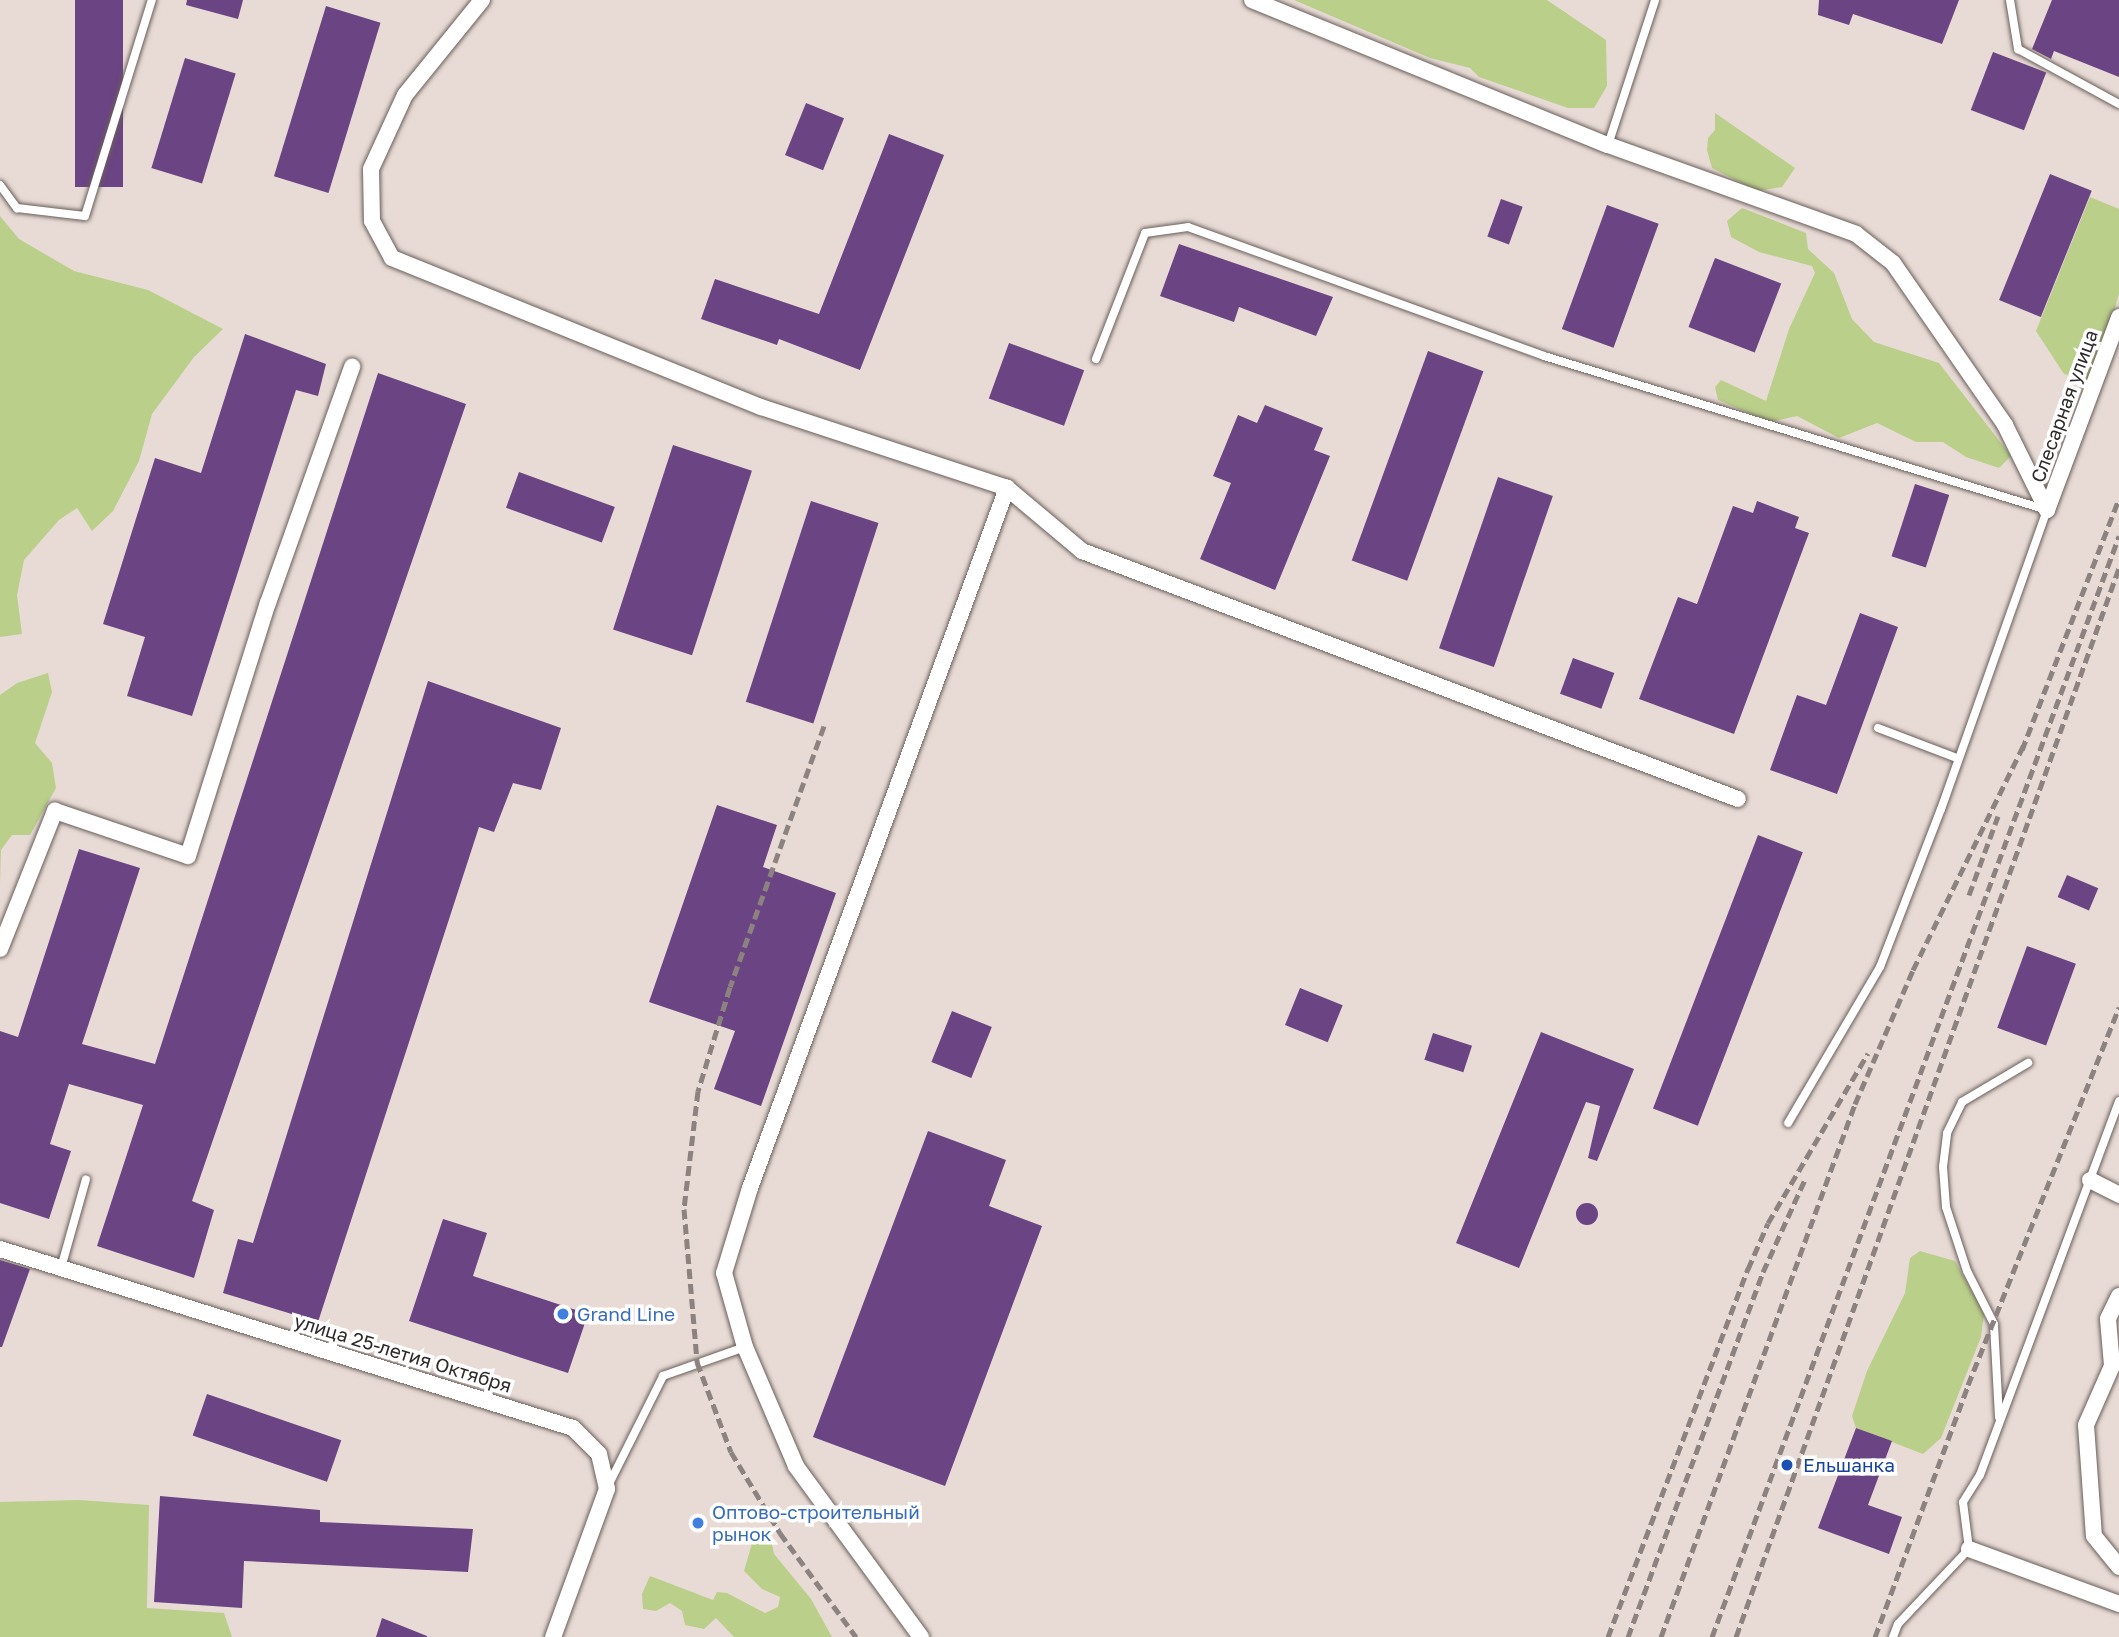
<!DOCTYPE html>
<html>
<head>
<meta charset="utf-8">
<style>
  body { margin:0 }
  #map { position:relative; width:2119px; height:1637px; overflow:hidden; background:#e8dbd6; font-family:"Golos Text",sans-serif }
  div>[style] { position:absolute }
  .green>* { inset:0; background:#bacf89 }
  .building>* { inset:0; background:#6b4483; transform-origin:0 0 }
  .round { border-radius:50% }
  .roads { filter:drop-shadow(0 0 2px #695e5a) drop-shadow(0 0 2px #695e5a) }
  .service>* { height:8px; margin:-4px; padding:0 4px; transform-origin:4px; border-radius:4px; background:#fff }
  .minor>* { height:16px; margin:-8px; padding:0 8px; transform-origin:8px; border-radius:8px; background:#fff }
  .rail>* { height:5px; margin-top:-2.5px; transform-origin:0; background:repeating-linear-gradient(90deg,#8c8380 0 10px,transparent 0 15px) }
  .dots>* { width:19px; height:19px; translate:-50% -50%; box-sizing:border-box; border:4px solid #fff; border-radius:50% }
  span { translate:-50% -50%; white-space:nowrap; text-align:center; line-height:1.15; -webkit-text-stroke:7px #fff; paint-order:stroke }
  .street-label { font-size:19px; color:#2f2a29 }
  .shop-label { font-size:19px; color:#366cbe }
  .left { translate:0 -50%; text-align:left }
  .transit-label { font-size:19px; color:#164399 }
</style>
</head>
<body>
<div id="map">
  <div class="green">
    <i style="clip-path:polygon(1294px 0,1547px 0,1606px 40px,1607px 86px,1594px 108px,1568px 108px,1479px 77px,1470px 68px,1430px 58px)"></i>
    <i style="clip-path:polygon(1715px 113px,1795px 168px,1782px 187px,1757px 191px,1712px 168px,1707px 150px,1708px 138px,1715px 130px)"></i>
    <i style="clip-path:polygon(2090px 197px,2119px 209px,2119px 293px,2108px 335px,2087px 379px,2064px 374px,2036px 331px)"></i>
    <i style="clip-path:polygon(1742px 208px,1806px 233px,1808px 249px,1834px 273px,1852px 319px,1874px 342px,1939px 363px,2011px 456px,1999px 468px,1966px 457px,1943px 442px,1916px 442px,1877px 423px,1839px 438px,1797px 416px,1770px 422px,1718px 400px,1715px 387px,1721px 380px,1766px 401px,1789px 329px,1815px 273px,1812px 266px,1759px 252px,1731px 237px,1727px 221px)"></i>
    <i style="clip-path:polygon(0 216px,19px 239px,74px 271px,148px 290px,223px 329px,194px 357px,152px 414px,139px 461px,113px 511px,92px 531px,77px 508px,59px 520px,24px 560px,17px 595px,22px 634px,0 637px)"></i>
    <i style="clip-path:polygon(48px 673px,52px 692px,35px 743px,52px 763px,56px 788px,30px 835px,12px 835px,1px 850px,0 884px,0 695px,17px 683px)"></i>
    <i style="clip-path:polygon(1920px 1251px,1955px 1261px,1984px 1314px,1981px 1337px,1941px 1438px,1923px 1454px,1856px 1428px,1852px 1416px,1867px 1371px,1905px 1293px,1910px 1258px)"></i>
    <i style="clip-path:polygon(79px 1500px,149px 1505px,147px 1608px,224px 1613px,232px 1637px,0 1637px,0 1502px)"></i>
    <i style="clip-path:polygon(755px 1533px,770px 1534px,774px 1554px,811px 1599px,832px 1637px,734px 1637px,716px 1618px,704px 1629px,685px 1625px,682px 1611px,670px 1603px,656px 1611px,643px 1609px,642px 1594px,650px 1576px,713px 1600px,717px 1592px,727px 1593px,765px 1613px,778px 1607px,780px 1597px,762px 1589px,744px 1571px)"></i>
  </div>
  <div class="building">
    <i style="left:75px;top:0;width:48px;height:187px"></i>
    <i style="clip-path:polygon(187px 0,243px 0,238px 19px,186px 5px)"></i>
    <i style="clip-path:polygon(1819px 0,1959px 0,1942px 44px,1853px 14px,1849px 25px,1818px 15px)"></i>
    <i style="clip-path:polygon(2052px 0,2119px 0,2119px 77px,2054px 51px,2051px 59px,2032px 49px)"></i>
    <i style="left:326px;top:6px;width:57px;height:178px;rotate:17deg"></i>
    <i style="left:1993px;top:52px;width:57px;height:62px;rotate:21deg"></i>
    <i style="left:185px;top:58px;width:53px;height:115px;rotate:17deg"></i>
    <i style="left:806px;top:103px;width:41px;height:56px;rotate:22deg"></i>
    <i style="clip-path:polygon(889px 134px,944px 155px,860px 370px,779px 339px,777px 345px,701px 319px,715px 279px,819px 314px)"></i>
    <i style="left:2050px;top:174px;width:45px;height:136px;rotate:22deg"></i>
    <i style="left:1501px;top:199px;width:23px;height:40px;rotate:20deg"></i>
    <i style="left:1607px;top:205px;width:55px;height:132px;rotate:20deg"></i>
    <i style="clip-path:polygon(1179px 244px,1333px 297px,1316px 336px,1239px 307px,1234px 322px,1160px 296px)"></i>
    <i style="left:1715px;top:258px;width:71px;height:74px;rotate:21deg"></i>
    <i style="clip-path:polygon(245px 334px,326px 364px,318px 396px,296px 390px,192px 716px,127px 696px,145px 637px,103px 624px,155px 458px,201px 473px)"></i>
    <i style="left:1009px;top:343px;width:80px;height:59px;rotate:20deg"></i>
    <i style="left:1428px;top:351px;width:59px;height:223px;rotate:20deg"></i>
    <i style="clip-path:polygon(378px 373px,466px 404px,192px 1201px,214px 1210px,194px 1278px,97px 1246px,143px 1105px,69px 1084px,50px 1144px,71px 1151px,49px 1219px,0 1203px,0 1031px,18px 1037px,79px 849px,140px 868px,82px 1044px,155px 1064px)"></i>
    <i style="clip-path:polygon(1265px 405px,1323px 428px,1314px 450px,1330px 456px,1275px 590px,1200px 559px,1231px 483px,1213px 476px,1238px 415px,1257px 423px)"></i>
    <i style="left:673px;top:445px;width:83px;height:194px;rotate:18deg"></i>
    <i style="left:519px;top:472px;width:102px;height:38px;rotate:20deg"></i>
    <i style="left:1498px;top:477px;width:58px;height:181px;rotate:19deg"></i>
    <i style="left:1915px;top:484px;width:36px;height:76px;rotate:18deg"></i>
    <i style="left:811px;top:501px;width:71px;height:211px;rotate:18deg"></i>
    <i style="clip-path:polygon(1757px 501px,1799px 517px,1795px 528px,1809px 533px,1734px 734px,1639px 699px,1678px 597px,1697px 604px,1733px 506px,1753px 513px)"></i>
    <i style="clip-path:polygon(1860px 613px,1898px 627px,1837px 794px,1770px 770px,1797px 695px,1826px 705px)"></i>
    <i style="left:1573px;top:658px;width:44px;height:38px;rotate:20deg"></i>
    <i style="clip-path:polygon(428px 681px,561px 728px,541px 790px,513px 783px,494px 832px,479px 827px,318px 1322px,223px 1293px,238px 1239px,253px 1243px)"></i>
    <i style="clip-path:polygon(717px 805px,777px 825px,763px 867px,836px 893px,761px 1106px,714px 1089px,735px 1031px,649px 1002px)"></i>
    <i style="left:1758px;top:835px;width:48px;height:293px;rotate:21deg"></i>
    <i style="left:2067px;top:875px;width:34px;height:24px;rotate:23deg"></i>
    <i style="left:2027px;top:946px;width:52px;height:87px;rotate:20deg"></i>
    <i style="left:1300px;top:988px;width:46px;height:40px;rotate:22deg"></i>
    <i style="left:952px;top:1011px;width:43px;height:55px;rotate:22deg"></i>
    <i style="clip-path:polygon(1541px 1032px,1634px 1069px,1597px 1161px,1588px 1158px,1600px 1106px,1586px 1102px,1519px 1268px,1456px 1243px)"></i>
    <i style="left:1433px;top:1033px;width:41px;height:28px;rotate:18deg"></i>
    <i style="clip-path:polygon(928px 1131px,1006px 1160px,989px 1206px,1042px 1226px,945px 1486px,813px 1437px)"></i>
    <i class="round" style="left:1576px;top:1203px;width:22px;height:22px"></i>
    <i style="clip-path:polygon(443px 1219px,487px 1233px,473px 1276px,588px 1314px,568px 1373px,409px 1321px)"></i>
    <i style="clip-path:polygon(0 1260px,30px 1269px,2px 1347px,0 1347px)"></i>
    <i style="left:207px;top:1394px;width:142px;height:44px;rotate:19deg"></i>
    <i style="clip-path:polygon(1856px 1428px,1892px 1441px,1868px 1505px,1902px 1517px,1889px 1554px,1818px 1528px)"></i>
    <i style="clip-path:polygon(160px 1496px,320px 1510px,320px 1522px,473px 1529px,468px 1572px,244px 1561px,242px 1608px,154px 1602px)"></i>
    <i style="clip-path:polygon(382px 1618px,427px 1636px,427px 1637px,376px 1637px)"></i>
  </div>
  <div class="roads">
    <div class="service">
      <i style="left:2010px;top:0;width:50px;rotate:80.7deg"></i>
      <i style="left:2018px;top:49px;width:115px;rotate:28.6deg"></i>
      <i style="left:1608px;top:145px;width:152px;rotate:-72deg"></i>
      <i style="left:0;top:185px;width:29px;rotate:54deg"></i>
      <i style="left:17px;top:208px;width:68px;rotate:6.7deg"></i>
      <i style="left:85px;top:216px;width:226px;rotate:-72.8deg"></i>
      <i style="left:1096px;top:359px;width:135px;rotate:-68.7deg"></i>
      <i style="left:1145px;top:233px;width:43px;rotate:-7.9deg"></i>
      <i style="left:1188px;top:227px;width:379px;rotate:19.9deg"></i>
      <i style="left:1544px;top:356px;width:526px;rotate:17.02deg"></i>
      <i style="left:2047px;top:510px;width:317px;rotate:109.5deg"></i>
      <i style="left:1941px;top:809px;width:169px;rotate:111.1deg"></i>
      <i style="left:1880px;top:967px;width:181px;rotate:120.5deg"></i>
      <i style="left:1878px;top:728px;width:85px;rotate:20.8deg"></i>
      <i style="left:61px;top:1268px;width:92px;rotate:-74.3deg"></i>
      <i style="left:1999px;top:1417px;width:93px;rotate:-93.1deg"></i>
      <i style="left:1994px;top:1324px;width:59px;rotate:-117deg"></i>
      <i style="left:1967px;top:1271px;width:67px;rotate:-108.2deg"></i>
      <i style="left:1946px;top:1207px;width:40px;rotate:-94.3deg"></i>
      <i style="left:1943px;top:1167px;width:34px;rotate:-83deg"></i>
      <i style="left:1947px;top:1133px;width:34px;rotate:-64deg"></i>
      <i style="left:1962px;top:1102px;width:77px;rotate:-30.6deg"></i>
      <i style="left:608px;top:1486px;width:123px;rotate:-63.4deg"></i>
      <i style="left:663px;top:1376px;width:87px;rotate:-19.5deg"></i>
      <i style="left:1893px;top:1637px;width:14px;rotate:-69deg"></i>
      <i style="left:1898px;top:1624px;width:103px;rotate:-46.6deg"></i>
      <i style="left:1969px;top:1549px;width:47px;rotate:-97.3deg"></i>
      <i style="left:1963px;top:1502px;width:32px;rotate:-58deg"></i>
      <i style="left:1980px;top:1475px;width:399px;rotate:-69.6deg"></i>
    </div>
    <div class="minor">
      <i style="left:482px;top:0;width:122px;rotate:129deg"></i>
      <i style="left:405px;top:95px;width:81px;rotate:114.7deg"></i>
      <i style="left:371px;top:169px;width:52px;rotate:88.9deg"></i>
      <i style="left:372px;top:221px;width:42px;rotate:61.6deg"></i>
      <i style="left:392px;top:258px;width:398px;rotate:22deg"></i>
      <i style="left:761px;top:407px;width:259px;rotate:18.2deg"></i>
      <i style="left:1007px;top:488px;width:98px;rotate:40deg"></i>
      <i style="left:1082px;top:551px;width:701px;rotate:20.71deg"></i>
      <i style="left:1252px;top:0;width:384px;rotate:22.2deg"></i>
      <i style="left:1608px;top:145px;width:263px;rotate:19.7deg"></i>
      <i style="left:1856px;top:234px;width:47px;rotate:38.1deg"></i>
      <i style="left:1893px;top:263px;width:197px;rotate:55.3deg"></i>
      <i style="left:2005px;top:425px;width:95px;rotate:63.7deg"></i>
      <i style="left:2047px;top:510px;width:206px;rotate:-69.5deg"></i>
      <i style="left:0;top:949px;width:149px;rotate:-68.3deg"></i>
      <i style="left:55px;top:811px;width:140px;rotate:18.7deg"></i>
      <i style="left:188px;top:856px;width:265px;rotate:-72.5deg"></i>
      <i style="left:268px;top:603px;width:251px;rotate:-70.4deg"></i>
      <i style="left:2090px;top:1180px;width:33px;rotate:27deg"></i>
      <i style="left:0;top:1249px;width:600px;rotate:17.35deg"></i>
      <i style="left:573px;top:1428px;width:37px;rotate:45deg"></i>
      <i style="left:599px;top:1454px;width:36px;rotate:77deg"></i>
      <i style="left:607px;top:1489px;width:158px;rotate:110deg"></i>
      <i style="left:2119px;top:1296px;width:25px;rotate:116deg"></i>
      <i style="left:2108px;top:1319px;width:47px;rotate:85.1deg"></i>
      <i style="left:2112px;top:1366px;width:64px;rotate:113.8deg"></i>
      <i style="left:2086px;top:1425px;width:111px;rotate:85.9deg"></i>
      <i style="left:2094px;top:1536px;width:40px;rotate:51deg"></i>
      <i style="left:1969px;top:1549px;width:160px;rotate:20.1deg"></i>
      <i style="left:921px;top:1637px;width:212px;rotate:-126.2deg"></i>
      <i style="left:796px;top:1466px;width:129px;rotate:-113.2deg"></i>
      <i style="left:745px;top:1347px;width:77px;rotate:-105.8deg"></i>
      <i style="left:724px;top:1273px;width:89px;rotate:-73deg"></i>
      <i style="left:750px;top:1188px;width:746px;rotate:-69.84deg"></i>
    </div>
  </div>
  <div class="rail">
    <i style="left:824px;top:726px;width:277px;rotate:109.8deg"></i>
    <i style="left:730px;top:987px;width:109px;rotate:107.1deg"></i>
    <i style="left:698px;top:1091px;width:119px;rotate:96.8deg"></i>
    <i style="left:684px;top:1209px;width:154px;rotate:85.1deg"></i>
    <i style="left:697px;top:1362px;width:96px;rotate:69.3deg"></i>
    <i style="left:731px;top:1452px;width:95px;rotate:58.8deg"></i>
    <i style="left:780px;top:1533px;width:129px;rotate:53.8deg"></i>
    <i style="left:2022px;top:750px;width:269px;rotate:-68.9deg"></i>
    <i style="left:1969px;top:895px;width:84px;rotate:-69.8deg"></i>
    <i style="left:1608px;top:1637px;width:394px;rotate:-69.2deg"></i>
    <i style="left:1748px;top:1269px;width:50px;rotate:-66.5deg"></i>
    <i style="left:1768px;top:1223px;width:197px;rotate:-59.5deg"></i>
    <i style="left:1628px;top:1637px;width:389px;rotate:-69.7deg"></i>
    <i style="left:1763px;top:1272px;width:104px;rotate:-65.6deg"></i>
    <i style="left:1661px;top:1637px;width:567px;rotate:-70deg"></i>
    <i style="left:1855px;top:1104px;width:146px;rotate:-66.6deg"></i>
    <i style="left:1913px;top:970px;width:252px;rotate:-63.8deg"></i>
    <i style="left:1712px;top:1637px;width:1174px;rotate:-69.71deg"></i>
    <i style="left:1736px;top:1637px;width:1136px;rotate:-70.29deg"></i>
    <i style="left:1875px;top:1637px;width:269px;rotate:-69.7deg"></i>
    <i style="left:1968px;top:1385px;width:407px;rotate:-68.2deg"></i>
  </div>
  <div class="dots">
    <i style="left:563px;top:1314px;background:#3f7fe0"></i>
    <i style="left:1787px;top:1465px;background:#1a4fb4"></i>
    <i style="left:698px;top:1523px;background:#3f7fe0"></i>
  </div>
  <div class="street-label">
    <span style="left:2064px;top:406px;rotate:-70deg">Слесарная улица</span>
    <span style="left:403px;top:1353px;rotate:17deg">улица 25-летия Октября</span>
  </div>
  <div class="shop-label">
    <span class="left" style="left:577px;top:1314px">Grand Line</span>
    <span class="left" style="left:712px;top:1523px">Оптово-строительный<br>рынок</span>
  </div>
  <div class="transit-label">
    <span class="left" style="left:1803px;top:1465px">Ельшанка</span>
  </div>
</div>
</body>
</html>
